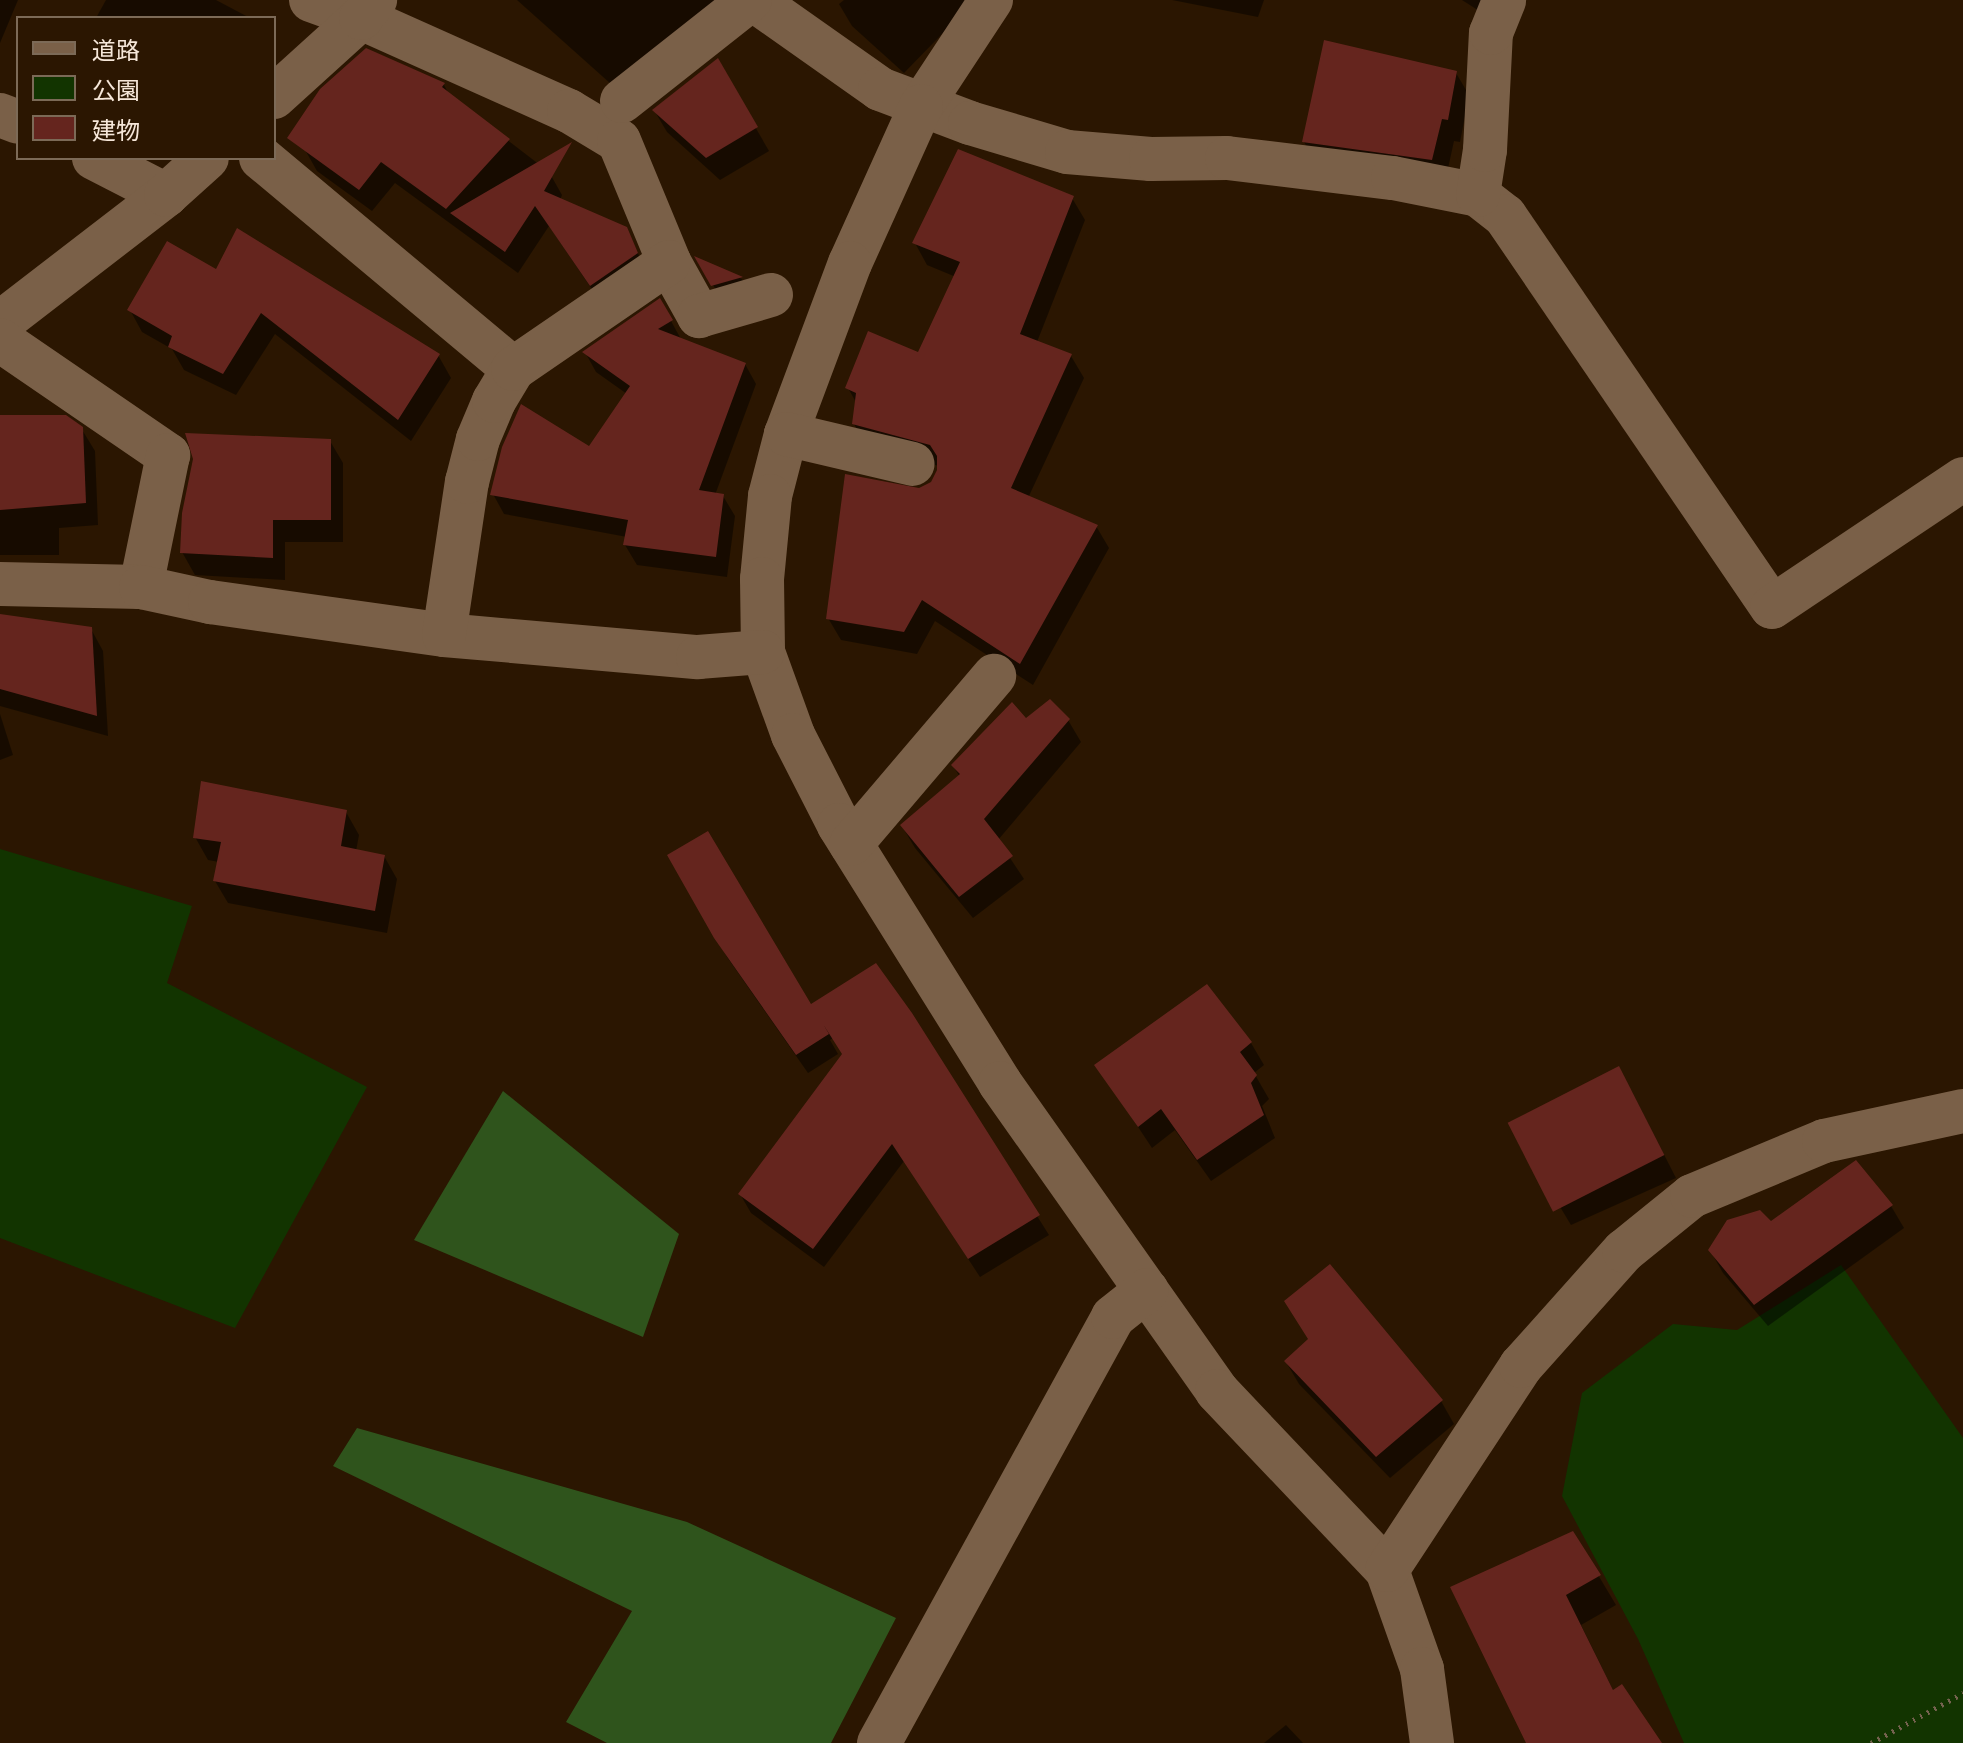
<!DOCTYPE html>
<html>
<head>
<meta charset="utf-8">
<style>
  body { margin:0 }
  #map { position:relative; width:1963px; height:1743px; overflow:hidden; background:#2b1601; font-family:"Noto Serif","Noto Sans JP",serif }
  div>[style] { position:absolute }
  .green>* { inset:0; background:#123400 }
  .forest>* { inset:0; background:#2f541c }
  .shadow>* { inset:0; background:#0007 }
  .building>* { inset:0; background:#65251e; transform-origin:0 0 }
  .path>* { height:5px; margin-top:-2.5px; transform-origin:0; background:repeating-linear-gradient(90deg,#75624f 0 2px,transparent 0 8px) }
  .minor>* { height:44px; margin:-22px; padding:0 22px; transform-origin:22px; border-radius:22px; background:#7a6048 }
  span { translate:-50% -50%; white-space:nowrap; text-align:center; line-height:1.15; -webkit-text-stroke:8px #2b1601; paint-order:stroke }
  .legend { position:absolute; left:16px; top:16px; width:260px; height:144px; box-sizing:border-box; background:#2b1601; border:2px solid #7c6a57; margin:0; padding:10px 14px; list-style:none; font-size:24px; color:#f6e7d9 }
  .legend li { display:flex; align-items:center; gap:16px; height:40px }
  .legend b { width:40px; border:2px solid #7c6a57 }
</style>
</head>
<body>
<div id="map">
  <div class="green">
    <i style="clip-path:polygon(0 849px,192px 906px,167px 983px,367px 1087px,235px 1328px,0 1238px)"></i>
    <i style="clip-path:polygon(1841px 1265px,1963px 1438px,1963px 1743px,1684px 1743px,1638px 1639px,1562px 1496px,1582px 1393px,1673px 1324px,1737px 1330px)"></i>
  </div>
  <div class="forest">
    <i style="clip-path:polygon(503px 1091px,679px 1234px,643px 1337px,414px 1240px)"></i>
    <i style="clip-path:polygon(357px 1428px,687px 1522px,896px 1618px,831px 1743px,607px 1743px,566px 1722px,632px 1611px,333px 1466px)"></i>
  </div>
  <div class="shadow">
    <i style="clip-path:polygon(0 0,18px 0,0 43px)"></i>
    <i style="clip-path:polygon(106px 0,216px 0,250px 18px,96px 18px)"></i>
    <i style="clip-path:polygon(517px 0,744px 0,630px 101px)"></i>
    <i style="clip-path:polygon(844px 0,975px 0,904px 73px,852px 26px,839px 4px)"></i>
    <i style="clip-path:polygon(1172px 0,1264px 0,1258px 17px)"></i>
    <i style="clip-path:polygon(1462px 0,1493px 0,1484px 14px)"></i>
    <i style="clip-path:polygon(387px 59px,444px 85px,450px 96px,549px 172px,562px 195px,560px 200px,626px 229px,649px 276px,604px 307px,549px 226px,518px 273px,395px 183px,372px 211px,317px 171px,304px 148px)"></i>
    <i style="clip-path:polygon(717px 61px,769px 151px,720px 180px,667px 132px,654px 110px)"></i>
    <i style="clip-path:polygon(1456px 73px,1469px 95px,1460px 142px,1454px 141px,1445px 182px,1317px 164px,1304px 142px)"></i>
    <i style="clip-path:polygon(1072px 198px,1085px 220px,1037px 342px,1071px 356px,1084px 378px,1028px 498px,1096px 526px,1109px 548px,1033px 685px,935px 621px,917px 654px,841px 640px,828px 618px,920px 490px,932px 483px,939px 466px,867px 446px,854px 424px,857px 404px,848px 388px,919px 355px,956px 277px,927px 265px,915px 243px)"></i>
    <i style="clip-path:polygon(699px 260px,742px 279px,754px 300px,726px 308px)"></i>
    <i style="clip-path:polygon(217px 272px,438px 355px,451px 378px,411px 441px,275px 334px,236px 395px,184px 370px,172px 349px,142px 332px,130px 310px)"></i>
    <i style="clip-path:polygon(660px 301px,682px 341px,745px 364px,756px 384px,715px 495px,723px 496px,735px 516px,727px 577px,637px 565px,625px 545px,627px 537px,504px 514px,493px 494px,590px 449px,627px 394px,596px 372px,585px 352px)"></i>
    <i style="clip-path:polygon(0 417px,81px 428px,95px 451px,98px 525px,59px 528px,59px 555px,0 555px)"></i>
    <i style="clip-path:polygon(330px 441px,343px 463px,343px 542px,285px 542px,285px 580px,195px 575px,182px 552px)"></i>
    <i style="clip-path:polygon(91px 629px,103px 651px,108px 736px,0 706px,0 640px)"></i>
    <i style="clip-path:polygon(0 714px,13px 755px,0 760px)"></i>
    <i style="clip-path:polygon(1068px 720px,1081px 742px,998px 840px,1024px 879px,973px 918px,915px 848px,902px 826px,960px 777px,953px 766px,1026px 721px)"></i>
    <i style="clip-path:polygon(346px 812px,359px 835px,356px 851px,384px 856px,397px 879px,387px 933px,228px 903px,215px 881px,219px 862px,208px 860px,195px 837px)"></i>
    <i style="clip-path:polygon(669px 855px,811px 1007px,910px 1014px,1049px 1235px,980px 1277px,904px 1161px,824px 1267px,751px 1213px,740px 1194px,844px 1055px,833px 1038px,830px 1040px,838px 1054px,808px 1073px,727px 957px)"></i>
    <i style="clip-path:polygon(1251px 1043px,1264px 1065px,1254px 1073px,1269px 1099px,1262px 1106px,1275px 1138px,1211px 1181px,1175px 1130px,1152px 1148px,1097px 1065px)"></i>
    <i style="clip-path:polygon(1631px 1090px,1676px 1178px,1571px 1225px,1509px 1122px)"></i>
    <i style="clip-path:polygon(1891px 1206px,1904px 1228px,1768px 1326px,1723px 1273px,1710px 1250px,1771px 1224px)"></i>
    <i style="clip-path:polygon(1286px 1362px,1441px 1401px,1454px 1424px,1390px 1478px,1299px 1384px)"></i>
    <i style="clip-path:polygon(1573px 1533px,1616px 1605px,1581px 1625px,1614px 1692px,1660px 1743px,1530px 1743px)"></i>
    <i style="clip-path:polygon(1286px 1725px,1303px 1743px,1264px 1743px)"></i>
  </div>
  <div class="building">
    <i style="clip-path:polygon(1324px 40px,1457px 71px,1448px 120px,1442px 119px,1432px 160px,1302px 142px)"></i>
    <i style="clip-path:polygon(366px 48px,445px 83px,442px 87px,510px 139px,446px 209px,381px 162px,359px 190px,287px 138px,320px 89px)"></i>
    <i style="clip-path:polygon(718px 58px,758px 127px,706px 158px,652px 110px)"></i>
    <i style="clip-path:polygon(572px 142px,544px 191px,627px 227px,638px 253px,590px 286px,535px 206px,505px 252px,450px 213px)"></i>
    <i style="clip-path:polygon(958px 149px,1074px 196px,1020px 334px,1072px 354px,1011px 488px,1098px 525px,1020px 664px,922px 600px,904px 632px,826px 619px,845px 474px,919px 488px,931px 482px,937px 470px,937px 456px,930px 445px,852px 424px,856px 393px,845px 388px,868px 331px,918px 352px,960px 262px,912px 243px)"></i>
    <i style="clip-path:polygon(237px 228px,440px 354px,398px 420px,261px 313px,223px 374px,168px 347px,172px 336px,127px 310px,167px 241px,216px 269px)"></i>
    <i style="clip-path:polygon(694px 256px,743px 277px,711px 286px)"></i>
    <i style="clip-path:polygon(660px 298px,673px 320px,658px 329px,746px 363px,699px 490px,724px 494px,716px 557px,623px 545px,628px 520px,490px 495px,502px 447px,521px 404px,589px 446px,630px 386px,582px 352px)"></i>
    <i style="clip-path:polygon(0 415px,66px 415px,83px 427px,86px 503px,0 510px)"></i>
    <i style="clip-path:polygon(185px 433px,331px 439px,331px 520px,273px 520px,273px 558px,180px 553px,182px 513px,193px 459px)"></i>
    <i style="clip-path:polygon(0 614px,92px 627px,97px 716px,0 689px)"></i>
    <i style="clip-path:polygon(1050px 699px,1070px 719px,984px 819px,1013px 856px,959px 897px,900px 825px,960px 774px,951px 765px,1012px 702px,1026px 718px)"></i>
    <i style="clip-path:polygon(201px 781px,347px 810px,341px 846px,385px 855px,375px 911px,213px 881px,221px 842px,193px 838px)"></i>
    <i style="clip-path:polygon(708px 831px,811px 1004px,876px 963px,912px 1013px,1040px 1215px,968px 1259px,892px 1144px,813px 1249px,738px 1194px,842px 1054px,823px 1024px,829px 1034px,796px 1055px,714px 938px,667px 855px)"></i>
    <i style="clip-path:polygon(1207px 984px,1252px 1042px,1240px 1052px,1257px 1075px,1251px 1083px,1264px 1115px,1197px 1160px,1161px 1109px,1138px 1127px,1094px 1065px)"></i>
    <i style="left:1619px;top:1066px;width:100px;height:125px;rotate:63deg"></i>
    <i style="clip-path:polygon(1856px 1160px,1893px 1205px,1754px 1305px,1708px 1250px,1727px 1220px,1760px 1210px,1771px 1221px)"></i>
    <i style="clip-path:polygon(1330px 1264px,1443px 1400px,1376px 1457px,1284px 1361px,1308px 1339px,1284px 1301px)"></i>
    <i style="clip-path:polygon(1573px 1531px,1601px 1575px,1566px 1595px,1613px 1690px,1622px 1684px,1662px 1743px,1526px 1743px,1450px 1587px)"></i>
  </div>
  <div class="path">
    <i style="left:1871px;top:1743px;width:105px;rotate:-28.5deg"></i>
  </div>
  <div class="minor">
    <i style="left:311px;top:0;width:53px;rotate:19.8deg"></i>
    <i style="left:361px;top:18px;width:228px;rotate:24.1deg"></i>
    <i style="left:569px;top:111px;width:58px;rotate:31deg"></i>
    <i style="left:619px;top:141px;width:131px;rotate:67.5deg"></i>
    <i style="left:669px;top:262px;width:62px;rotate:60.9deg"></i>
    <i style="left:699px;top:316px;width:75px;rotate:-16.3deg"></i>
    <i style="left:754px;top:0;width:154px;rotate:35.2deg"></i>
    <i style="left:880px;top:89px;width:96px;rotate:20.7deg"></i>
    <i style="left:970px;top:123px;width:101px;rotate:16.6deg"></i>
    <i style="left:1067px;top:152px;width:84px;rotate:4.8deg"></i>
    <i style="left:1151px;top:159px;width:76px;rotate:-0.8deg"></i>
    <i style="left:1227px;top:158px;width:167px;rotate:6.9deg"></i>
    <i style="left:1393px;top:178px;width:87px;rotate:11.3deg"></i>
    <i style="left:1478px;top:195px;width:34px;rotate:38deg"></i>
    <i style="left:1505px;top:216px;width:473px;rotate:55.7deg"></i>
    <i style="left:1772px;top:607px;width:230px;rotate:-33.8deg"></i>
    <i style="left:991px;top:0;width:127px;rotate:123.4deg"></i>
    <i style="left:921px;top:106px;width:172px;rotate:114.3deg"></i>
    <i style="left:850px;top:263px;width:183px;rotate:110.5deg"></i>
    <i style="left:786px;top:434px;width:64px;rotate:104.5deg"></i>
    <i style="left:770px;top:496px;width:83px;rotate:95.5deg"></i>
    <i style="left:762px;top:579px;width:73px;rotate:89.2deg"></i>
    <i style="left:763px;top:652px;width:88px;rotate:70.1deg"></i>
    <i style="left:793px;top:735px;width:101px;rotate:62.9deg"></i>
    <i style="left:839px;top:825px;width:304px;rotate:58deg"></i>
    <i style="left:1000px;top:1083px;width:377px;rotate:54.8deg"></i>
    <i style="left:1217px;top:1391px;width:247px;rotate:46.5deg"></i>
    <i style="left:1387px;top:1570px;width:105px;rotate:70.5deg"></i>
    <i style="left:1422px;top:1669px;width:75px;rotate:82.3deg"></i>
    <i style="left:274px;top:97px;width:118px;rotate:-42.2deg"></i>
    <i style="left:361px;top:18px;width:23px;rotate:-52deg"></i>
    <i style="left:622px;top:101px;width:163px;rotate:-38.3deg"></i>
    <i style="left:0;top:115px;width:19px;rotate:21deg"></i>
    <i style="left:94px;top:158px;width:81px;rotate:27.2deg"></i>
    <i style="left:261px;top:158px;width:329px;rotate:39.9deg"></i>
    <i style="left:1478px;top:195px;width:46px;rotate:-81.2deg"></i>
    <i style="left:1485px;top:150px;width:117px;rotate:-87.1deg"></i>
    <i style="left:1491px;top:33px;width:35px;rotate:-68deg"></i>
    <i style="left:0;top:323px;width:210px;rotate:-37.6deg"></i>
    <i style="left:166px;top:195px;width:55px;rotate:-42.1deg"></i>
    <i style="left:0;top:340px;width:204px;rotate:34.4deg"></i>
    <i style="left:168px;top:455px;width:135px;rotate:101.6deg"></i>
    <i style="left:786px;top:434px;width:130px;rotate:13.3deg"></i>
    <i style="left:0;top:584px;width:141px;rotate:1.2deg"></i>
    <i style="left:141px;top:587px;width:71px;rotate:12.3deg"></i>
    <i style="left:210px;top:602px;width:236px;rotate:8deg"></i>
    <i style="left:444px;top:635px;width:255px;rotate:5deg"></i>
    <i style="left:698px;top:657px;width:65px;rotate:-4.4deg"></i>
    <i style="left:444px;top:635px;width:155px;rotate:-81.5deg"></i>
    <i style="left:467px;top:482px;width:44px;rotate:-75.7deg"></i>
    <i style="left:478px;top:439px;width:41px;rotate:-67.2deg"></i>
    <i style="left:494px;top:401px;width:37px;rotate:-59deg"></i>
    <i style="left:513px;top:369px;width:189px;rotate:-34.4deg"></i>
    <i style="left:851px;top:844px;width:221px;rotate:-49.6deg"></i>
    <i style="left:1387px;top:1570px;width:244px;rotate:-56.7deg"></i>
    <i style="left:1521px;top:1366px;width:154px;rotate:-48.2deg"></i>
    <i style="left:1624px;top:1251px;width:87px;rotate:-39deg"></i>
    <i style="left:1692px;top:1196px;width:143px;rotate:-22.6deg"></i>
    <i style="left:1824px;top:1141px;width:142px;rotate:-12.2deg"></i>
    <i style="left:879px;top:1743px;width:486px;rotate:-61.2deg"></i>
    <i style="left:1113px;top:1317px;width:43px;rotate:-38.5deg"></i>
  </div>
  <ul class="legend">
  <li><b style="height:10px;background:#7a6048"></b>道路</li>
  <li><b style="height:22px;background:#123400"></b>公園</li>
  <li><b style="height:22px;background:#65251e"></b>建物</li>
  </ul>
</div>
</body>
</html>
